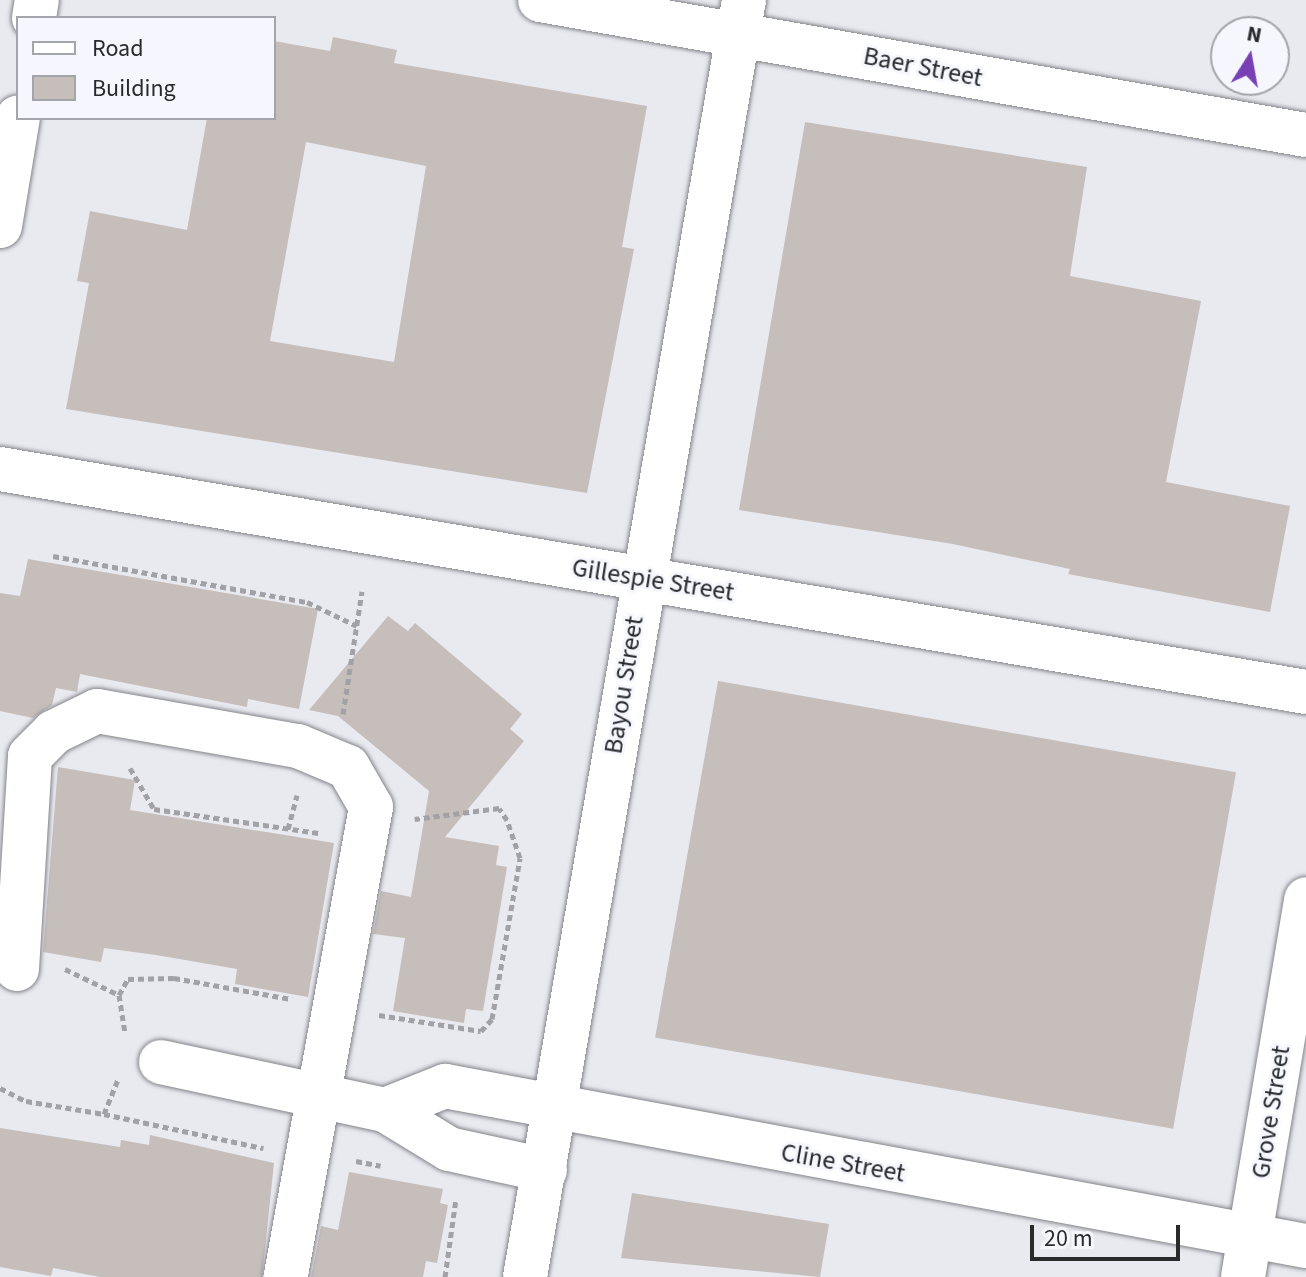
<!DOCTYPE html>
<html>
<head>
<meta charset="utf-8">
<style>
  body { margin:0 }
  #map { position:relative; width:1306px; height:1277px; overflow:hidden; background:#e9e9f0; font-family:"Source Sans 3",sans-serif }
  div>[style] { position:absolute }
  .building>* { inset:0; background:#c5bebb; transform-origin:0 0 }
  .path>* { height:5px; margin-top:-2.5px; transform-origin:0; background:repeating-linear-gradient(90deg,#a1a1a6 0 6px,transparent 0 10px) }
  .roads { filter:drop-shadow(0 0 2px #83848a) drop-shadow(0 0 2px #83848a) }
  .minor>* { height:44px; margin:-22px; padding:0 22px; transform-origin:22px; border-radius:22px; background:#fff }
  span { translate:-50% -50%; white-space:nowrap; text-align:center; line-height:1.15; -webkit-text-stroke:6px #f6f7fe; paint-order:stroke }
  .street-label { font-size:26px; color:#292a2c }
  .legend { position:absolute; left:16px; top:16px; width:260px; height:104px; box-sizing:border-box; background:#f6f7fe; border:2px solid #a4a5aa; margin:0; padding:10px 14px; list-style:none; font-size:24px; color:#292a2c }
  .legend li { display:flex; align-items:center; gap:16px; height:40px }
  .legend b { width:40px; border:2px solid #a4a5aa }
  .north { position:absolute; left:1210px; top:16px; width:80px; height:80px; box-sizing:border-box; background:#f6f7fe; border:2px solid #a4a5aa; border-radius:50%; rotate:11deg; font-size:22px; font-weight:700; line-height:32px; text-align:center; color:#292a2c }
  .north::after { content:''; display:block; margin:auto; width:28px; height:36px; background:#7940b6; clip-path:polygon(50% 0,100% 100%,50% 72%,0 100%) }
  .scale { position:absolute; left:1030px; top:1225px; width:150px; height:36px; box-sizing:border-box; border:4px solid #292a2c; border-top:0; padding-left:10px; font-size:24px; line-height:28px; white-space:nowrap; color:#292a2c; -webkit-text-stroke:6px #f6f7fe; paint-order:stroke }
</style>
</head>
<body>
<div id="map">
  <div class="building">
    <i style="clip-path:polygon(evenodd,333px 37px,397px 50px,394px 63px,647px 106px,622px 247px,634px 249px,587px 493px,66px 409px,89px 283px,77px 281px,90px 211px,187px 230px,207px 118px,274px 118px,274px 41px,330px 51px,333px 37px,306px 142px,426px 166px,394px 362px,270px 341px,306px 142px)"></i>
    <i style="clip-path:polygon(805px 122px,1087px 167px,1070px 276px,1201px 301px,1166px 482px,1290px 506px,1270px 612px,1068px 574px,1070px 569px,953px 544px,739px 510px)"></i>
    <i style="clip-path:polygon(28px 559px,318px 609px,299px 709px,248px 699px,247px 707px,80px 674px,77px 692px,56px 688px,52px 705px,33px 718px,0 711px,0 593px,20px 596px)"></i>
    <i style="clip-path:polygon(388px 616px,408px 631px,415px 623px,522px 714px,510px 729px,524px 741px,445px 837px,499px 846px,496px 865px,507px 867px,483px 1011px,466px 1009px,464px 1023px,393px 1011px,405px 938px,373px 934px,381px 891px,411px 897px,429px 791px,338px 716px,309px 710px)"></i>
    <i style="left:718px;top:681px;width:526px;height:362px;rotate:10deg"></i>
    <i style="clip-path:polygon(58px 767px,135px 780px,130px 810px,334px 843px,308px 997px,235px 984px,237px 969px,156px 955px,104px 948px,101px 962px,43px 952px)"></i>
    <i style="clip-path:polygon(0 1128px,120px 1147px,121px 1140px,149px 1145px,150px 1135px,274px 1163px,262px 1277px,100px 1277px,53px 1268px,51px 1276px,0 1267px)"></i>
    <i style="clip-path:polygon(349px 1172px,443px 1189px,440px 1203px,448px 1205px,437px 1263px,426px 1261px,423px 1277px,311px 1277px,321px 1226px,338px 1230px)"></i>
    <i style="clip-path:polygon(632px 1193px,829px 1224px,820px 1277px,621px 1258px)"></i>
  </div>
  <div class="path">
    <i style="left:53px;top:556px;width:258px;rotate:10.3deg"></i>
    <i style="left:307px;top:602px;width:55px;rotate:25.6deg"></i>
    <i style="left:343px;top:714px;width:124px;rotate:-81.2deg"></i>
    <i style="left:130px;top:768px;width:48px;rotate:59.7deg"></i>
    <i style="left:154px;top:809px;width:166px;rotate:8.3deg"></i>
    <i style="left:288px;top:829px;width:35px;rotate:-75deg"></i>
    <i style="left:65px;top:969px;width:60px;rotate:25.7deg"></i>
    <i style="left:119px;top:995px;width:36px;rotate:81deg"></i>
    <i style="left:119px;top:995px;width:18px;rotate:-61deg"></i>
    <i style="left:128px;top:979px;width:46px;rotate:-1.2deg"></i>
    <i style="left:174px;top:978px;width:119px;rotate:10.2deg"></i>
    <i style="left:379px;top:1015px;width:103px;rotate:8.9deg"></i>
    <i style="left:481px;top:1031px;width:16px;rotate:-47deg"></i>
    <i style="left:492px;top:1019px;width:163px;rotate:-80.1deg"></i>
    <i style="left:520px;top:858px;width:40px;rotate:-108.9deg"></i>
    <i style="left:507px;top:820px;width:14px;rotate:-124deg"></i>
    <i style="left:499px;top:808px;width:85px;rotate:172.5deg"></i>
    <i style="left:0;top:1088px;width:29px;rotate:27deg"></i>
    <i style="left:26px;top:1101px;width:79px;rotate:9.5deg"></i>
    <i style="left:104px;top:1114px;width:38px;rotate:-68deg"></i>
    <i style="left:104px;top:1114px;width:163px;rotate:12.1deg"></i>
    <i style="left:356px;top:1161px;width:25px;rotate:11deg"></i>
    <i style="left:445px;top:1277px;width:79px;rotate:-82deg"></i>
  </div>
  <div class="roads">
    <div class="minor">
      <i style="left:540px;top:0;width:778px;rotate:10deg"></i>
      <i style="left:34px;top:18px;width:18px;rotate:-81deg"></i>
      <i style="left:0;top:226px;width:110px;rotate:-80.6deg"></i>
      <i style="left:0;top:469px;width:1325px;rotate:9.69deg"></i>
      <i style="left:17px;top:969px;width:213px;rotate:-86.5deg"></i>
      <i style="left:30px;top:756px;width:34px;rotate:-45deg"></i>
      <i style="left:54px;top:732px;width:48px;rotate:-26deg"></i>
      <i style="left:97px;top:711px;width:204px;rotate:9.9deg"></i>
      <i style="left:298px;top:746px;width:54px;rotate:22.8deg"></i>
      <i style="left:348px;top:767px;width:46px;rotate:60.1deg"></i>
      <i style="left:371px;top:807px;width:478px;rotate:100.3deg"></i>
      <i style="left:161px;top:1062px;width:229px;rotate:12.1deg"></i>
      <i style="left:545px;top:1170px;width:98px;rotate:-167.7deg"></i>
      <i style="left:449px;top:1149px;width:75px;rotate:-148.6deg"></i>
      <i style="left:385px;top:1110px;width:65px;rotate:-21.8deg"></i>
      <i style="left:445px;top:1086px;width:876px;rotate:10.53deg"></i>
      <i style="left:525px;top:1277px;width:1296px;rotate:-80.27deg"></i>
      <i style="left:1243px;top:1277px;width:383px;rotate:-80.5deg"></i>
    </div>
  </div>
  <div class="street-label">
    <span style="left:923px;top:67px;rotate:11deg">Baer Street</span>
    <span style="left:653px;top:580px;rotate:9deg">Gillespie Street</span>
    <span style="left:624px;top:685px;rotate:-81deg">Bayou Street</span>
    <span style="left:1271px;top:1112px;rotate:-81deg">Grove Street</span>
    <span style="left:843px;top:1163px;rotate:10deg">Cline Street</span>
  </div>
  <ul class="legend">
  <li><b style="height:10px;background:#fff"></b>Road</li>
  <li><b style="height:22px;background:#c5bebb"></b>Building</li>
  </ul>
  <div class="north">N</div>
  <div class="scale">20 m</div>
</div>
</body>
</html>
